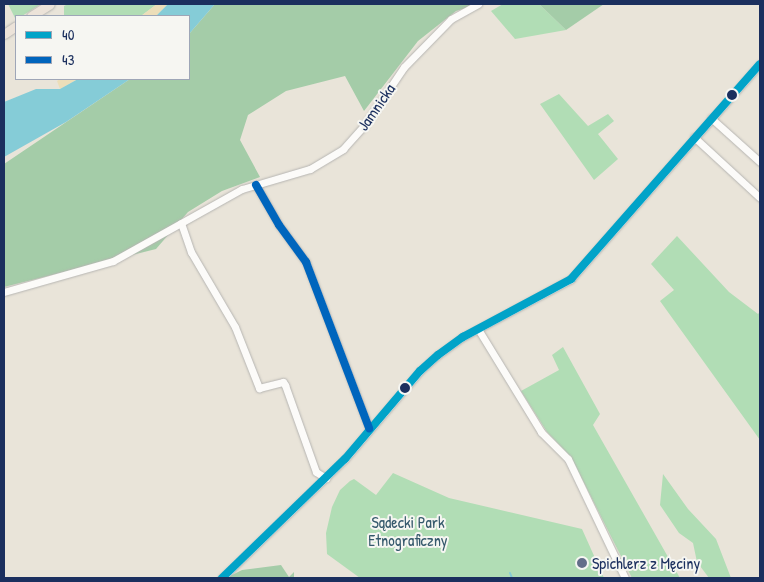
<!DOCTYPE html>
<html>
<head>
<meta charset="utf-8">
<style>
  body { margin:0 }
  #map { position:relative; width:764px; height:582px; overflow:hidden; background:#e9e4d9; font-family:"Patrick Hand",sans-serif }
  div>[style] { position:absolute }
  .green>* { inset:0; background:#b1ddb5 }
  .forest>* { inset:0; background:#a4cca8 }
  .sand>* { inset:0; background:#ecdeb9 }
  .water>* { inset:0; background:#85ccd7 }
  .stream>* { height:2px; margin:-1px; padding:0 1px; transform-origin:1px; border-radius:1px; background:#85ccd7 }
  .roads { filter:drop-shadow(0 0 1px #b6b5b2) drop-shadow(0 0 1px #b6b5b2) }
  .minor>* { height:7px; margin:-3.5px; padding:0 3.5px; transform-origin:3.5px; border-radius:3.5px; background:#fcfbf9 }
  .major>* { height:9px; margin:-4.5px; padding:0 4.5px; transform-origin:4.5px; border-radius:4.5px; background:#ece3d9 }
  .bus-1>* { height:8px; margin:-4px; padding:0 4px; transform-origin:4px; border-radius:4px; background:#01a3c8 }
  .bus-2>* { height:8px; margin:-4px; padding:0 4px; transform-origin:4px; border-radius:4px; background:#0065bd }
  .dots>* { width:14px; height:14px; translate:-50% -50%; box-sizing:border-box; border:2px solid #f6f6f2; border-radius:50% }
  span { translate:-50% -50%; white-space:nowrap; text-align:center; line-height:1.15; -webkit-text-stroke:4px #f6f6f2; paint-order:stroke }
  .street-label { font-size:16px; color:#1b2f5e }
  .park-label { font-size:16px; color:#35596c }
  .poi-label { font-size:16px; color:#1b2f5e }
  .left { translate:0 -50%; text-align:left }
  .frame { position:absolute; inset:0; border:5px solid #1b2f5e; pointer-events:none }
  .legend { position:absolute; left:15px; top:15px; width:175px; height:65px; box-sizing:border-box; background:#f6f6f2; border:1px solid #9ea6b7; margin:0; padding:6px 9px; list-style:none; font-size:15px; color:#1b2f5e }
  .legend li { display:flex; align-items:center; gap:10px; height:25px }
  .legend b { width:25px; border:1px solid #9ea6b7 }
</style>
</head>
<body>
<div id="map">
  <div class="green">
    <i style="clip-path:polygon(8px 4px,41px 4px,22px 16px,16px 16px,16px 20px)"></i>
    <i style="clip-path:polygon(68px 4px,157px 4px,141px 16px,64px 16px,64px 6px)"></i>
    <i style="clip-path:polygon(503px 4px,539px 4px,566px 30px,515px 39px,491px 11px)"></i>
    <i style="clip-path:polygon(559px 94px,588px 126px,608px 114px,614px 121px,598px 134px,618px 159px,594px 180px,540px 104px)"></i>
    <i style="clip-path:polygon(677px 236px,729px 292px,758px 314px,760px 312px,760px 440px,660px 301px,674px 290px,651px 264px)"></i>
    <i style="clip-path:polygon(563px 347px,600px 414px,593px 425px,680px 578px,632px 578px,571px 457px,547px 432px,521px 391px,559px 370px,552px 355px)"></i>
    <i style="clip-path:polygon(393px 473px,449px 498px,582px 529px,604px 578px,360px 578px,327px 554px,326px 533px,332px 507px,340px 490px,350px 481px,354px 479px,376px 495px)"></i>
    <i style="clip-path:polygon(663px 474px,688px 509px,716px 539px,731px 578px,709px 578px,697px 562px,693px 543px,679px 533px,660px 505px)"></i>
  </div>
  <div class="forest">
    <i style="clip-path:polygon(215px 4px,479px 4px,456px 11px,418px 41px,364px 111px,345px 76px,286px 91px,248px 115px,240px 140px,260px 177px,222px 191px,188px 212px,156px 249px,4px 287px,4px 164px,130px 79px,189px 79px,189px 34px)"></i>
    <i style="clip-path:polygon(539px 4px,604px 4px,566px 30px)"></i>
    <i style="clip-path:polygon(281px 565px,289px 577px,294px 572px,294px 578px,226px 578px,242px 570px)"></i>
  </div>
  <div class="sand">
    <i style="clip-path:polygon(157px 4px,168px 4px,156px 16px,141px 16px)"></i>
    <i style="clip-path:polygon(60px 79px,78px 79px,60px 89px,57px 81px)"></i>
  </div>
  <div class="water">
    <i style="clip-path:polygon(168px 4px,215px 4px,189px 34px,189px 16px,156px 16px)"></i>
    <i style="clip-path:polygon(78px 79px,130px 79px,66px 122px,4px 157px,4px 102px,36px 89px,60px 89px)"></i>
  </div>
  <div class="stream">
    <i style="left:510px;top:573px;width:5px;rotate:68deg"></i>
  </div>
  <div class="roads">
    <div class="minor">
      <i style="left:711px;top:118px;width:66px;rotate:41.9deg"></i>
      <i style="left:694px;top:137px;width:90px;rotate:42.7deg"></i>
      <i style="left:256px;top:185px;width:46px;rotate:60.1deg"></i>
      <i style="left:279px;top:225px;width:46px;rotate:53.9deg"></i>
      <i style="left:306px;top:262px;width:178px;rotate:69.2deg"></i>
      <i style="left:181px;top:223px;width:31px;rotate:71deg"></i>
      <i style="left:191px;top:252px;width:87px;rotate:59.6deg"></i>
      <i style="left:235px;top:327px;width:66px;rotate:68.5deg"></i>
      <i style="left:259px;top:388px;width:25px;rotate:-14deg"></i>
      <i style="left:283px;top:382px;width:4px;rotate:56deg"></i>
      <i style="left:285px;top:385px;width:92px;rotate:70.4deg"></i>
      <i style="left:316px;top:472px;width:12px;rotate:31deg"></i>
      <i style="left:4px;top:292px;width:113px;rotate:-15.9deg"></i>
      <i style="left:113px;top:261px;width:148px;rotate:-29.2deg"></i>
      <i style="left:242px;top:189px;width:71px;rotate:-16.4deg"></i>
      <i style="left:310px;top:169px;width:39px;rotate:-31deg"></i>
      <i style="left:343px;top:149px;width:31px;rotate:-48deg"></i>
      <i style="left:364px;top:126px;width:71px;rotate:-55.9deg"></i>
      <i style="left:404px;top:67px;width:67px;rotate:-45.6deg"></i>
      <i style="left:451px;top:19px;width:31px;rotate:-29deg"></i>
      <i style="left:478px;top:329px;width:121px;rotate:58.5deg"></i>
      <i style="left:541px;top:432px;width:38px;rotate:45deg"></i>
      <i style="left:568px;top:459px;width:132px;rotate:64.4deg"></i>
      <i style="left:222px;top:578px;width:171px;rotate:-44.1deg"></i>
      <i style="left:345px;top:459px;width:116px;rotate:-49.6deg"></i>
      <i style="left:420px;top:371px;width:24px;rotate:-42deg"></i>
      <i style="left:438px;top:355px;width:31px;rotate:-36deg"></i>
      <i style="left:463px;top:337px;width:123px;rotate:-28.2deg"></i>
      <i style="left:571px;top:279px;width:286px;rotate:-48.7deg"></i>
    </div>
    <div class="major">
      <i style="left:31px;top:16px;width:22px;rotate:-32deg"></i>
      <i style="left:4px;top:34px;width:14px;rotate:-34deg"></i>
    </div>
  </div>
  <div class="bus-1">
    <i style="left:222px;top:578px;width:171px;rotate:-44.1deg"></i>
    <i style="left:345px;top:459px;width:116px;rotate:-49.6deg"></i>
    <i style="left:420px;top:371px;width:24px;rotate:-42deg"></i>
    <i style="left:438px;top:355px;width:31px;rotate:-36deg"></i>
    <i style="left:463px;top:337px;width:123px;rotate:-28.2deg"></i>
    <i style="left:571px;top:279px;width:286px;rotate:-48.7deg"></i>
  </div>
  <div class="bus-2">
    <i style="left:256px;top:185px;width:46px;rotate:60.1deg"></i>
    <i style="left:279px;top:225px;width:46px;rotate:53.9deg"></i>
    <i style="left:306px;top:262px;width:178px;rotate:69.2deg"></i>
  </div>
  <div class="dots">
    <i style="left:732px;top:95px;background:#1b2f5e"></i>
    <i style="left:405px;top:388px;background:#1b2f5e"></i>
    <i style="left:582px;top:563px;background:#636e89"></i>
  </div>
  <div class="street-label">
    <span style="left:376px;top:107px;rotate:-55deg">Jamnicka</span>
  </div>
  <div class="park-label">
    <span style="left:408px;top:531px">Sądecki Park<br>Etnograficzny</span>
  </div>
  <div class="poi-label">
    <span class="left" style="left:592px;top:563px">Spichlerz z Męciny</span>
  </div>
  <div class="frame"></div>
  <ul class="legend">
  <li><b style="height:6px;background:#01a3c8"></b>40</li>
  <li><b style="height:6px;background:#0065bd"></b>43</li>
  </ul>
</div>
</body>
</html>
